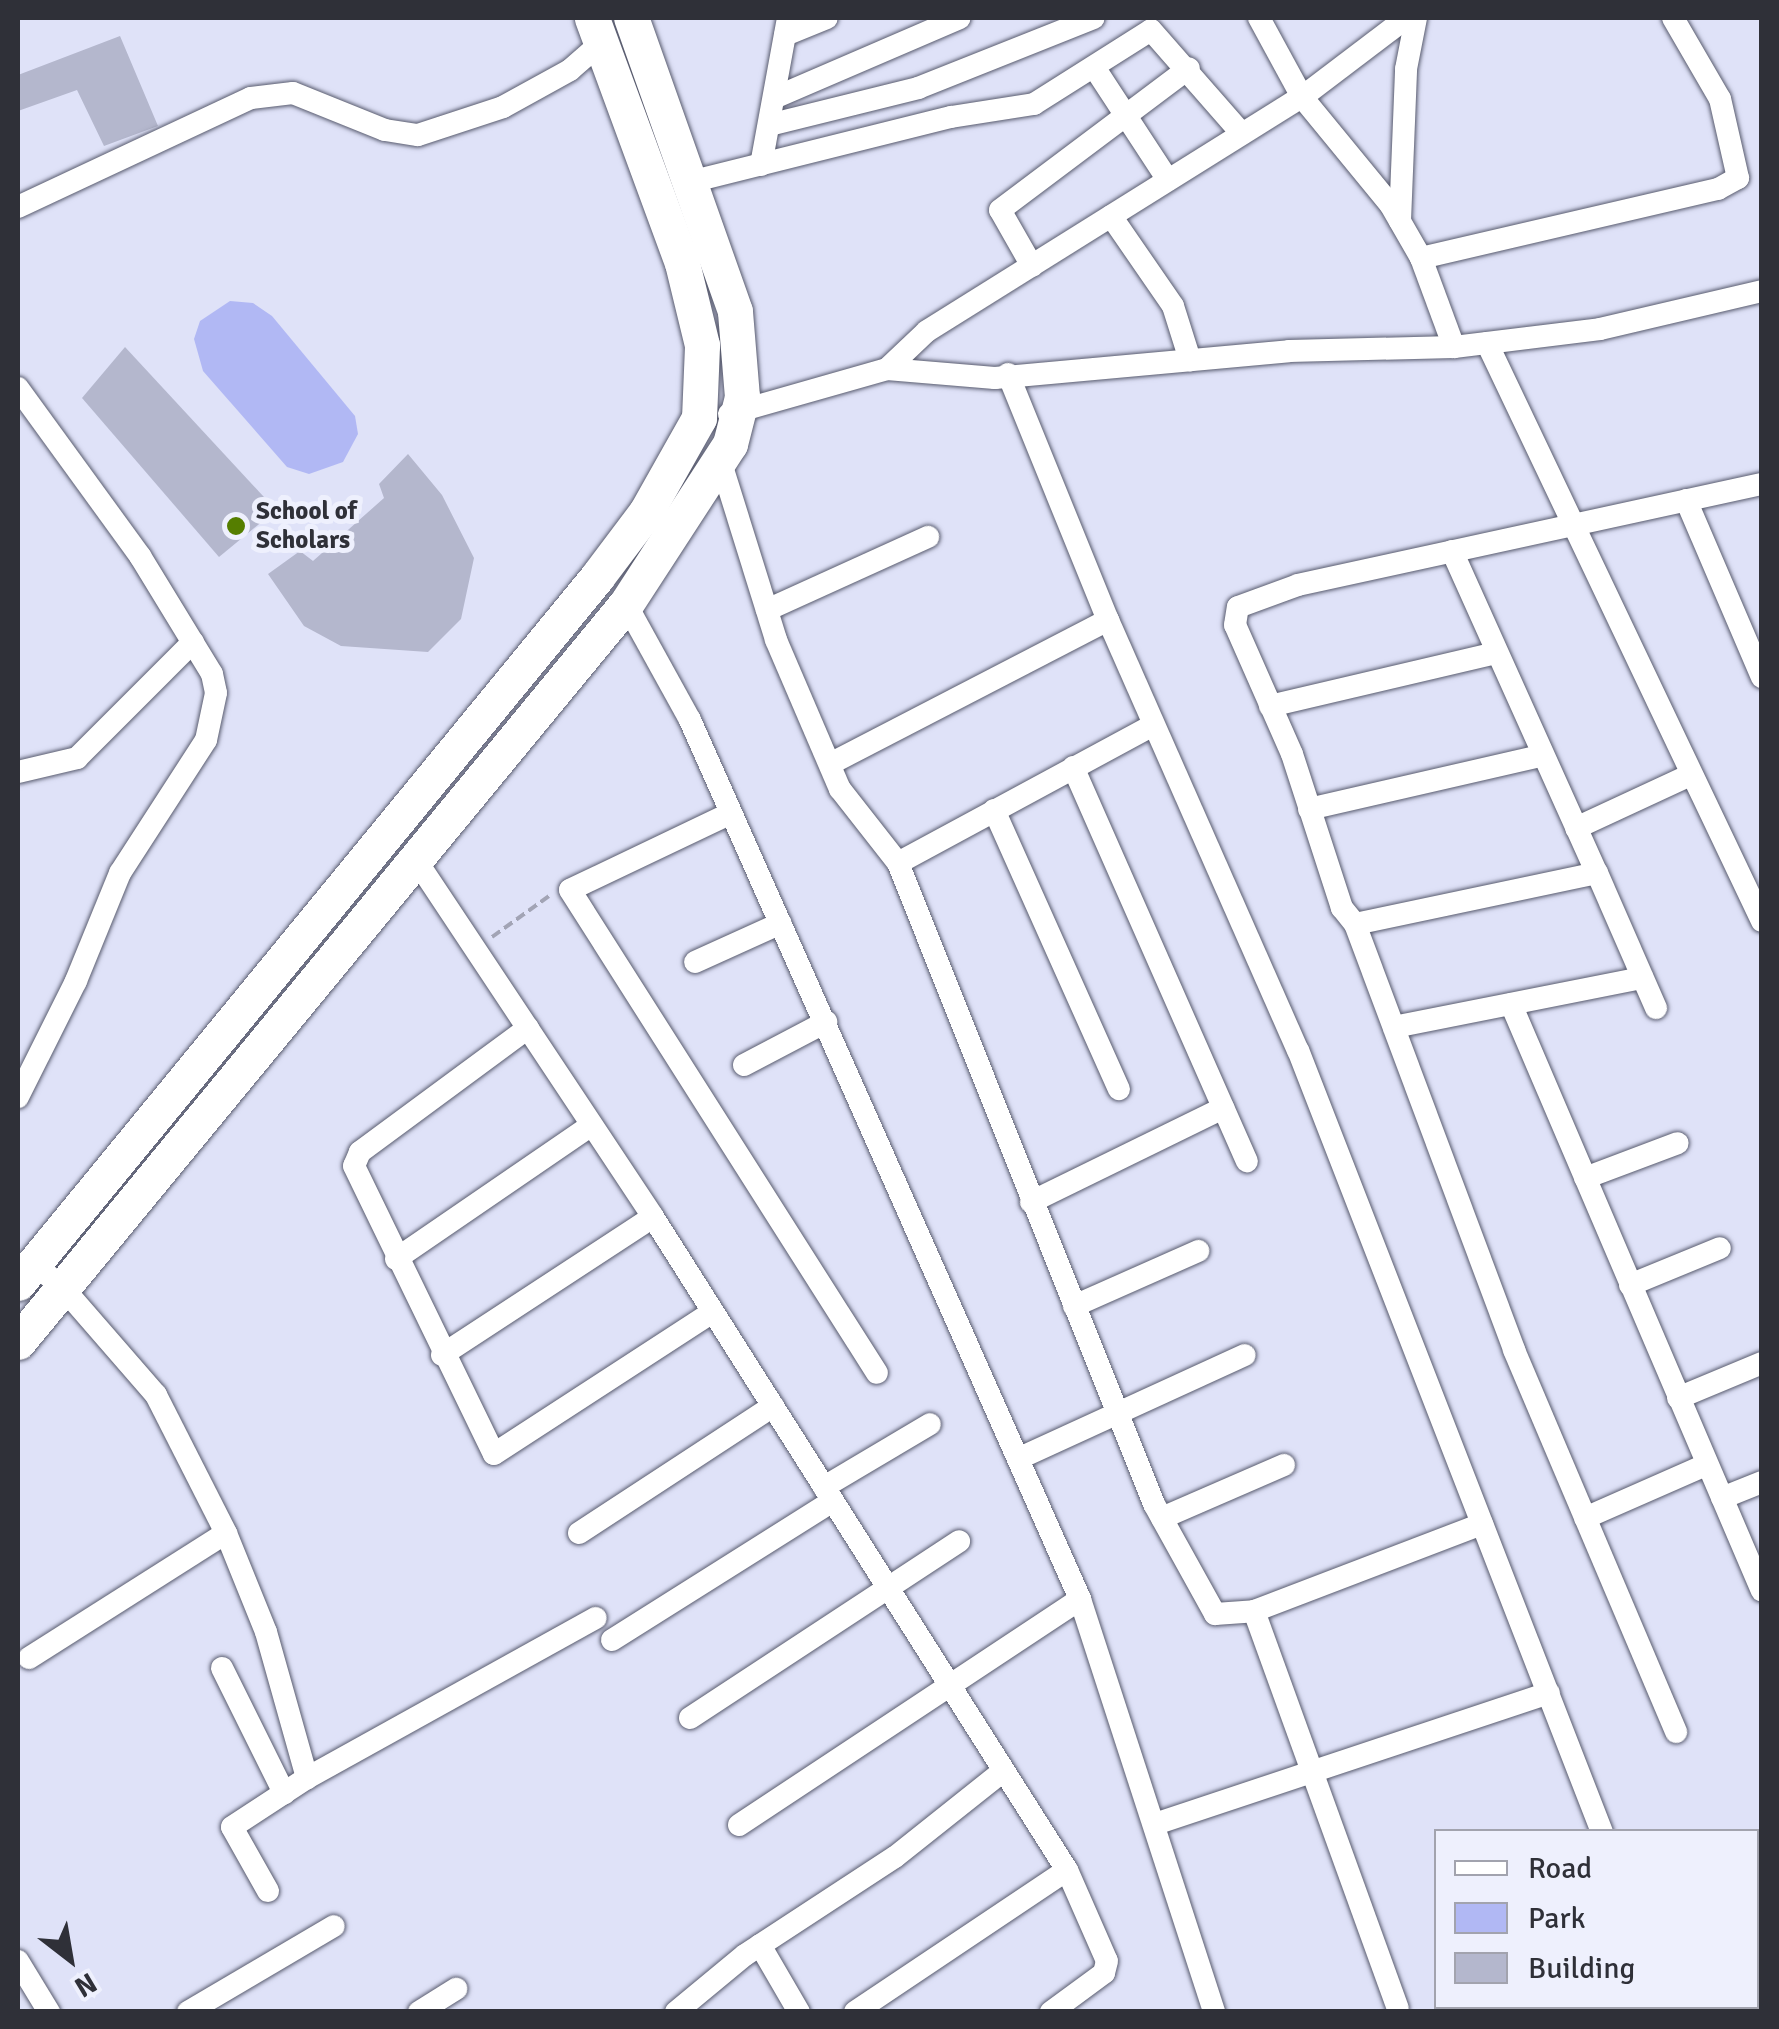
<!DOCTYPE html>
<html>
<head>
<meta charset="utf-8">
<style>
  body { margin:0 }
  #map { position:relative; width:1779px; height:2029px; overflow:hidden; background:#dfe2f8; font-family:Signika,sans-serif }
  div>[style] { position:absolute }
  .green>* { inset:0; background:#b1b8f4 }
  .building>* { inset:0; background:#b4b7cd }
  .path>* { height:4px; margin-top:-2px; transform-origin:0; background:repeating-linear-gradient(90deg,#a2a4b5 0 10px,transparent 0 15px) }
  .roads { filter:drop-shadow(0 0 2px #585b6e) drop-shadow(0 0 2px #585b6e) }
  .minor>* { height:22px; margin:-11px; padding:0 11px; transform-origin:11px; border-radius:11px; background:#fff }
  .highway>* { height:35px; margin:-17.5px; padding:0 17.5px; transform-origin:17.5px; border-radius:17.5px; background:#fff }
  .dots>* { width:28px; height:28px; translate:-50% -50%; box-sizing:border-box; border:5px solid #eef0fd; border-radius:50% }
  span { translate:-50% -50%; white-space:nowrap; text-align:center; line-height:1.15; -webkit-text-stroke:10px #eef0fd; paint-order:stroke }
  .poi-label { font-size:25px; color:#2f3038; font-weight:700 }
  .left { translate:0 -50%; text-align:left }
  .frame { position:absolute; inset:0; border:20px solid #2f3038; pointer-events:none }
  .legend { position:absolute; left:1434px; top:1829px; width:325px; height:180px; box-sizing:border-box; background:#eef0fd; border:2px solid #a2a3ae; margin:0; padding:12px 18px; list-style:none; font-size:30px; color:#2f3038 }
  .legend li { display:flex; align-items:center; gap:20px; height:50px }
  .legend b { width:50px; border:2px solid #a2a3ae }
  .north { position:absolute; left:20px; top:1909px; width:100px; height:100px; -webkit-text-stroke:8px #eef0fd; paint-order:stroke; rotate:149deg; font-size:28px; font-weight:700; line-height:40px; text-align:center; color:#2f3038 }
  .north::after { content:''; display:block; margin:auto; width:35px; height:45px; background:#2f3038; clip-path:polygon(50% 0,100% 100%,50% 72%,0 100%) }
</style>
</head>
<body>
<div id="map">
  <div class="green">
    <i style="clip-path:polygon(230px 301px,253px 303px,272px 316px,355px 416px,358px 434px,343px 462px,309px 474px,287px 467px,203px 371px,194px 339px,200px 321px)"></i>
  </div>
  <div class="building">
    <i style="clip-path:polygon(120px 36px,158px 126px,104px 146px,77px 90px,18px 111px,18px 75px)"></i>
    <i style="clip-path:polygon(125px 347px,276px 510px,219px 557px,82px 398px)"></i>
    <i style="clip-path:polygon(408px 454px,442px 495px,474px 558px,461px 619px,428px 652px,341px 646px,304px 626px,268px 574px,300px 551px,313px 561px,384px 498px,379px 484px)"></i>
  </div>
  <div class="path">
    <i style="left:492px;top:937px;width:70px;rotate:-35.7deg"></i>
  </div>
  <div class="roads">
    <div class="minor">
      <i style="left:1259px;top:18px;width:90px;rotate:61.4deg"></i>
      <i style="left:1302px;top:97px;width:139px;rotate:50.6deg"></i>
      <i style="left:1390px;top:204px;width:62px;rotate:60.1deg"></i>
      <i style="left:1421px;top:258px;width:95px;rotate:69.7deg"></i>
      <i style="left:785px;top:35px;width:45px;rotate:-22deg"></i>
      <i style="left:1094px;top:67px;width:135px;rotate:56.8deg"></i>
      <i style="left:774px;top:98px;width:202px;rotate:-23.3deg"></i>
      <i style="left:769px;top:125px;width:154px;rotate:-13.9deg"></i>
      <i style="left:918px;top:88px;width:189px;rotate:-21.7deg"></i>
      <i style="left:761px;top:165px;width:149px;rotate:-79.6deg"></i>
      <i style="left:694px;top:181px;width:265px;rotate:-14deg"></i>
      <i style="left:951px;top:117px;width:84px;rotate:-8.9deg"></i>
      <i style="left:1034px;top:104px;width:138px;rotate:-32.3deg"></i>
      <i style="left:1151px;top:30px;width:138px;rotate:48.8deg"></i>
      <i style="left:18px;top:207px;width:257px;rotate:-25.1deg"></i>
      <i style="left:251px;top:98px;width:42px;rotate:-6.8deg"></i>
      <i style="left:293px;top:93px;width:99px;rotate:21.9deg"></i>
      <i style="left:385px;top:130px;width:33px;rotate:9deg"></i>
      <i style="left:418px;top:135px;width:89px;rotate:-18.2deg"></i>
      <i style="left:503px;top:107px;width:77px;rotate:-28.9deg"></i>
      <i style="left:570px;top:70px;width:41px;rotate:-41.1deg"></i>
      <i style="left:1111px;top:216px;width:109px;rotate:55.4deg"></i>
      <i style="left:1173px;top:306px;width:57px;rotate:72.5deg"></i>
      <i style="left:1400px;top:221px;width:152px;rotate:-87.7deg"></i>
      <i style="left:1406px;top:69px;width:52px;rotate:-78.9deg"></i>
      <i style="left:1421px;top:258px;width:305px;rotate:-13.1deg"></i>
      <i style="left:1718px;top:189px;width:23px;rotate:-29deg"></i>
      <i style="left:1738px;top:178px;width:81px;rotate:-102.8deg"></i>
      <i style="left:1720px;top:99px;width:94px;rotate:-120.1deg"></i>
      <i style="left:1032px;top:266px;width:64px;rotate:-119.7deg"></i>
      <i style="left:1000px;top:210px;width:236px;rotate:-36.9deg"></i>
      <i style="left:1487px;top:343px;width:640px;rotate:64.56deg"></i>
      <i style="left:887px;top:369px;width:55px;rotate:-43.5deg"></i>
      <i style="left:927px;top:331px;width:442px;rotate:-32deg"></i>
      <i style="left:1302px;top:97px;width:131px;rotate:-37.2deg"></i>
      <i style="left:1008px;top:374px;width:266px;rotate:67.9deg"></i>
      <i style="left:1108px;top:620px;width:470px;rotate:66.2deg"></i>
      <i style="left:1298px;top:1050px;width:839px;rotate:68.76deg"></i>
      <i style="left:18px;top:388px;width:208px;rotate:54deg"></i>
      <i style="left:140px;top:556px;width:138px;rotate:58.6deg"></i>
      <i style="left:212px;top:674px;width:19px;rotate:78deg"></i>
      <i style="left:216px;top:693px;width:48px;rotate:102deg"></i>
      <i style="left:206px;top:740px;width:158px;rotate:122.9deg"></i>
      <i style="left:120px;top:873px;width:117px;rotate:112.2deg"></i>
      <i style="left:76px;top:981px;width:130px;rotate:116.6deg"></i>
      <i style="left:729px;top:414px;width:164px;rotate:-15.9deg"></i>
      <i style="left:887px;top:369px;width:108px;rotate:4.8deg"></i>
      <i style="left:995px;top:378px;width:295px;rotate:-5.2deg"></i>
      <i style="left:1289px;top:351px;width:165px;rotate:-1.4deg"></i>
      <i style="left:1454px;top:347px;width:147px;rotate:-7deg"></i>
      <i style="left:1600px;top:329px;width:166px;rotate:-13.2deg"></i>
      <i style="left:721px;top:463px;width:185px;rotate:72.7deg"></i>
      <i style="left:776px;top:640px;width:162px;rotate:66.8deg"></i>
      <i style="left:840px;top:789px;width:94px;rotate:51.9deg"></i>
      <i style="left:898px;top:863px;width:290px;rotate:-28.4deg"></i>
      <i style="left:1686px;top:500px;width:193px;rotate:66.8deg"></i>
      <i style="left:1452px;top:551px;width:353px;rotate:65.8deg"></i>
      <i style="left:626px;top:604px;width:132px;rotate:61.1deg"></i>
      <i style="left:690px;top:720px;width:962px;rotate:66.07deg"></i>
      <i style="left:1080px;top:1599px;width:434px;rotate:72deg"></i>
      <i style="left:767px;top:610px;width:177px;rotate:-24.4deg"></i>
      <i style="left:1270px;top:706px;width:232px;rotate:-13.2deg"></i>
      <i style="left:830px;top:764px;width:313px;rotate:-27.4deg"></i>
      <i style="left:1073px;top:767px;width:431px;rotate:66.2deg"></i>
      <i style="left:18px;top:772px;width:61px;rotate:-13.3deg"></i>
      <i style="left:77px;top:758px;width:164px;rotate:-45deg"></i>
      <i style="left:1309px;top:809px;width:237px;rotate:-12.9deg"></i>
      <i style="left:994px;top:810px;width:306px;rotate:65.9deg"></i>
      <i style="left:729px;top:814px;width:176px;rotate:154.5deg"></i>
      <i style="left:570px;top:890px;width:572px;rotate:57.56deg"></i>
      <i style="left:1576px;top:828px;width:123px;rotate:-24.9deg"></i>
      <i style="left:414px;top:857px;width:432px;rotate:56.4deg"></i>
      <i style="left:653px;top:1217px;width:773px;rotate:57.63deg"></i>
      <i style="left:1067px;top:1870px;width:99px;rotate:66.3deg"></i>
      <i style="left:1107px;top:1961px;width:12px;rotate:104deg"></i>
      <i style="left:1104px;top:1973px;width:66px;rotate:143.7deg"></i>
      <i style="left:898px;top:863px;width:690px;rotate:68.23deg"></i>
      <i style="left:1154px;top:1504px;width:126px;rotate:61deg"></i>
      <i style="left:1215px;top:1614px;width:39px;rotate:-4deg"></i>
      <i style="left:1254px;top:1611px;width:422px;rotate:70.1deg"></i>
      <i style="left:1355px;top:924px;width:21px;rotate:-129deg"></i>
      <i style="left:1342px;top:908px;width:162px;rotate:-108deg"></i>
      <i style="left:1292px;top:754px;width:141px;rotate:-113.8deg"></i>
      <i style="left:1235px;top:625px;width:18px;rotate:-81deg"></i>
      <i style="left:1238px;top:607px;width:64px;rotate:-20.1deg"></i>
      <i style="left:1298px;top:585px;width:475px;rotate:-12.3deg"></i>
      <i style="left:695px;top:962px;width:94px;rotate:-24.4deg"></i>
      <i style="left:1511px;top:1004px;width:638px;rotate:66.85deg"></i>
      <i style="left:1656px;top:1008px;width:147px;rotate:-113.6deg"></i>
      <i style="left:1597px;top:873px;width:247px;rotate:168.1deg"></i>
      <i style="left:1355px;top:924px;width:455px;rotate:69.5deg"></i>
      <i style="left:1514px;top:1350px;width:415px;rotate:67deg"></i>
      <i style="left:1394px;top:1027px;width:253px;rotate:-11.2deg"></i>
      <i style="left:528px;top:1028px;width:209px;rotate:143.6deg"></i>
      <i style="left:360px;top:1152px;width:15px;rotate:113deg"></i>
      <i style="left:354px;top:1166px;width:320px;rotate:64.1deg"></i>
      <i style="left:494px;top:1454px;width:261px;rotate:-33deg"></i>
      <i style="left:744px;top:1065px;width:93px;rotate:-27.7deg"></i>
      <i style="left:1585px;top:1178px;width:99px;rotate:-20.6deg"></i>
      <i style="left:1031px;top:1202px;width:214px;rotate:-26.1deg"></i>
      <i style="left:396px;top:1259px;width:237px;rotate:-34.4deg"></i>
      <i style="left:1630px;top:1285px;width:97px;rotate:-22.3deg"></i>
      <i style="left:1074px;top:1306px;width:136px;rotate:-23.9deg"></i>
      <i style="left:442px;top:1355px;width:252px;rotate:-33.2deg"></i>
      <i style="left:1678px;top:1398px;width:91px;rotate:-22.6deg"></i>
      <i style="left:1020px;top:1458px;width:247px;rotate:-24.6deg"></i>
      <i style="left:824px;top:1487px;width:123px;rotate:-30.7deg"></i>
      <i style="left:1722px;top:1498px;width:43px;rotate:-21.8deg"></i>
      <i style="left:1162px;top:1518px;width:133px;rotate:-23.5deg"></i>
      <i style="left:1585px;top:1518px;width:132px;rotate:-23.7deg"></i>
      <i style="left:226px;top:1533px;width:107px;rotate:68deg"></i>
      <i style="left:266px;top:1632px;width:152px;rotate:74.3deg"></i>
      <i style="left:307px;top:1778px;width:330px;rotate:-29deg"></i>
      <i style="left:579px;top:1533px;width:232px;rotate:-33.2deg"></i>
      <i style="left:1254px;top:1611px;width:244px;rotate:-20.9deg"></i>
      <i style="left:612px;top:1640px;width:261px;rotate:-32.2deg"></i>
      <i style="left:29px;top:1658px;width:233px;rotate:-32.4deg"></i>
      <i style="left:226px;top:1533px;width:155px;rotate:-116.9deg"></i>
      <i style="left:156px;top:1395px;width:142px;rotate:-131deg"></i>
      <i style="left:63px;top:1288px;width:39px;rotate:-140deg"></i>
      <i style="left:222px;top:1668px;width:140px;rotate:63.6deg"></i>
      <i style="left:690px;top:1718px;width:322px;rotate:-33.3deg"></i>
      <i style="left:1155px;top:1824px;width:415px;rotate:-18.4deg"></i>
      <i style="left:739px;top:1825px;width:409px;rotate:-33.5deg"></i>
      <i style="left:268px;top:1891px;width:73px;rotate:-119.4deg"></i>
      <i style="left:232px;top:1827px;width:90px;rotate:-33.2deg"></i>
      <i style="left:760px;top:1945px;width:78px;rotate:59.8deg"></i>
      <i style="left:18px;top:1961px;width:60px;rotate:58.7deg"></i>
      <i style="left:1756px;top:2000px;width:6px;rotate:-9deg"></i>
      <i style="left:188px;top:2012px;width:169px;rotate:-30.5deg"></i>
      <i style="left:419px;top:2012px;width:44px;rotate:-31.9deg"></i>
      <i style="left:676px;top:2012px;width:89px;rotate:-39.6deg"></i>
      <i style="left:745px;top:1955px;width:179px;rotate:-33.2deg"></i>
      <i style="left:895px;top:1857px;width:138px;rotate:-38.5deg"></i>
      <i style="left:855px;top:2012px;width:255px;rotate:-33.8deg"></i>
      <i style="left:1719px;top:2012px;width:18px;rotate:-19deg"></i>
    </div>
    <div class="highway">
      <i style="left:18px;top:1283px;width:913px;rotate:-50.64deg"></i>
      <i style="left:597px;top:577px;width:81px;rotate:-53deg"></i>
      <i style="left:646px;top:512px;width:108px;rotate:-60.6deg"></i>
      <i style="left:699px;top:418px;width:73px;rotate:-87.6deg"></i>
      <i style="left:702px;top:345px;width:84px;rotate:-103.7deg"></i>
      <i style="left:682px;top:263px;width:261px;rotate:-110.2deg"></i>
      <i style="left:18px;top:1342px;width:956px;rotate:-50.52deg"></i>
      <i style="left:626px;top:604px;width:191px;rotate:-57deg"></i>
      <i style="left:730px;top:444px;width:49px;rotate:-75.7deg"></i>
      <i style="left:742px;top:397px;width:86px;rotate:-94.7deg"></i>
      <i style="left:735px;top:311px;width:311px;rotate:-109.5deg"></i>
    </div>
  </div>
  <div class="dots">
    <i style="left:236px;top:526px;background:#557e00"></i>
  </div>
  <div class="poi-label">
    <span class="left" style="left:256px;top:526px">School of<br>Scholars</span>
  </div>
  <div class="frame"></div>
  <ul class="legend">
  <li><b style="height:12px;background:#fff"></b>Road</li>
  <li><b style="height:28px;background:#b1b8f4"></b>Park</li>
  <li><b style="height:28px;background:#b4b7cd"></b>Building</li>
  </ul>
  <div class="north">N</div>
</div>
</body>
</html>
